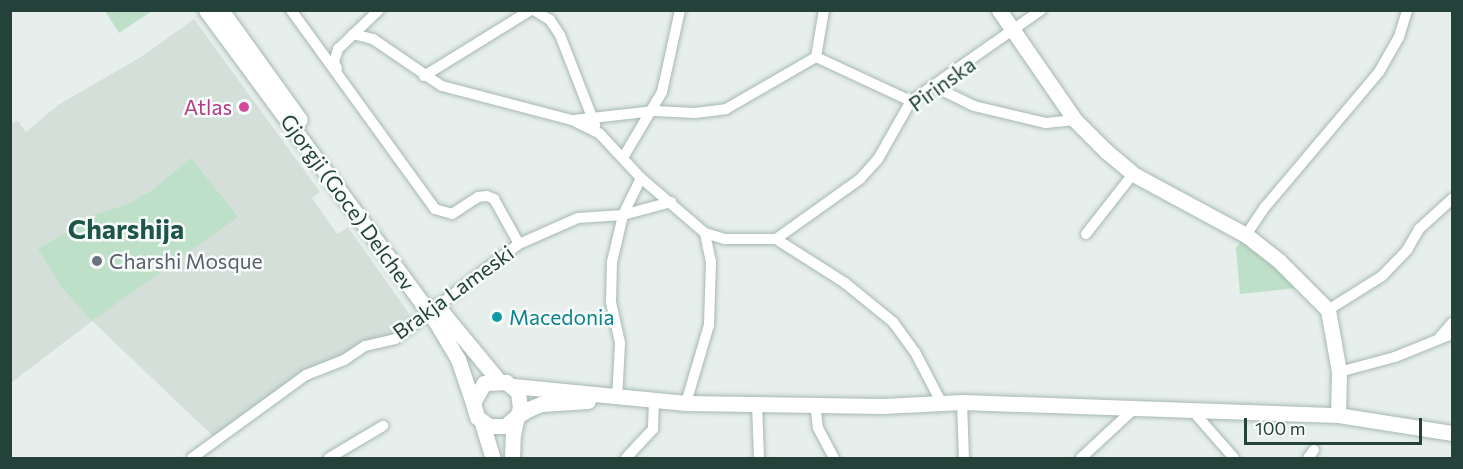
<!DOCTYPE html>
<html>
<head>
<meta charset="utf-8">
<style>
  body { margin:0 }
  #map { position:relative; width:1463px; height:469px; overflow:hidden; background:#e6efeb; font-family:Commissioner,sans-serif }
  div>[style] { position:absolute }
  .built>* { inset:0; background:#d4dfda }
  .green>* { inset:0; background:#bfe0c8 }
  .roads { filter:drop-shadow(0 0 2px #a8b8b2) drop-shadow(0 0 2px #a8b8b2) }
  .street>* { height:10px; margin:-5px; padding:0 5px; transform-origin:5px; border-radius:5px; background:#fff }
  .secondary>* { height:15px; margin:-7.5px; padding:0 7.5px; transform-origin:7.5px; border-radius:7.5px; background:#fff }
  .dots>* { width:16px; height:16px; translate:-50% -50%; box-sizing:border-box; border:3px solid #f7fbf9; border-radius:50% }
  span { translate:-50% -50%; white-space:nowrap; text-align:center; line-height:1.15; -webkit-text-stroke:5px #f7fbf9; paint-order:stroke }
  .street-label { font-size:21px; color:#24423a }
  .hotel-label { font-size:21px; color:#b23c85 }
  .right { translate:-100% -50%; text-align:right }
  .worship-label { font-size:21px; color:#5b616d }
  .left { translate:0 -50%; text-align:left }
  .culture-label { font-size:21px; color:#0d838f }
  .district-label { font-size:27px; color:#1f5548; font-weight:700 }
  .frame { position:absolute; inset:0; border:12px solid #24423a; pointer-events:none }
  .scale { position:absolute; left:1244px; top:418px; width:178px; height:27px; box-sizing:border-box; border:3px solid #24423a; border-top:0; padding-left:8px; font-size:18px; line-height:21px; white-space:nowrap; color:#24423a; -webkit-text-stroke:4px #f7fbf9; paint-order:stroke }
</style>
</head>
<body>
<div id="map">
  <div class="built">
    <i style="clip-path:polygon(194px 19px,320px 192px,312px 198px,337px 234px,348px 227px,415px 322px,395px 339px,306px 375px,215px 438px,92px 321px,11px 383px,11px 123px,18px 121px,26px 132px,58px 105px,141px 57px)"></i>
  </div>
  <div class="green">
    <i style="clip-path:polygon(105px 11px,152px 11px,119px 33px)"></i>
    <i style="clip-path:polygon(191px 158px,238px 217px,92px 321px,63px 289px,38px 249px,96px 214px,126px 205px,154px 189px)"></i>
    <i style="clip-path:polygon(1246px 235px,1307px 287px,1240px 294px,1236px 248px)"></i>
  </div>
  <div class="roads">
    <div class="street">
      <i style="left:291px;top:10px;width:246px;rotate:54.1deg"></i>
      <i style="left:435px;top:209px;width:18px;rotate:16deg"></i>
      <i style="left:452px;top:214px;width:31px;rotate:-33deg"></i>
      <i style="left:478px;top:197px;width:9px;rotate:-6deg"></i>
      <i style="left:487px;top:196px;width:8px;rotate:23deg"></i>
      <i style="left:494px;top:199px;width:51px;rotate:60.9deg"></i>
      <i style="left:534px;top:10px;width:19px;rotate:32deg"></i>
      <i style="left:550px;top:20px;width:18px;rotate:56deg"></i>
      <i style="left:560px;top:35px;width:97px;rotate:68.7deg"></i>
      <i style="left:353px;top:34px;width:21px;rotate:14deg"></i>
      <i style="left:373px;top:39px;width:83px;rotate:34.3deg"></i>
      <i style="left:442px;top:86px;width:134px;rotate:14.7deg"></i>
      <i style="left:572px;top:120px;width:30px;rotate:26deg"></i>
      <i style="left:599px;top:133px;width:62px;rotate:47deg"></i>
      <i style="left:641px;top:178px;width:84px;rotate:40.7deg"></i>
      <i style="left:705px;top:233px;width:21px;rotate:17deg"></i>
      <i style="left:725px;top:239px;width:51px"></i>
      <i style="left:776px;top:239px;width:82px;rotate:32.5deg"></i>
      <i style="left:845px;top:283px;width:62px;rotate:39.1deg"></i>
      <i style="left:893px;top:322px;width:37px;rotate:54deg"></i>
      <i style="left:915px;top:352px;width:56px;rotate:62.5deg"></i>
      <i style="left:816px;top:57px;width:105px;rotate:24.9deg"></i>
      <i style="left:816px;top:57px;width:48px;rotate:-80.3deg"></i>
      <i style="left:337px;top:69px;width:8px;rotate:-113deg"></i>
      <i style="left:334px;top:62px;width:14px;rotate:-73deg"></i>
      <i style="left:338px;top:49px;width:57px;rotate:-43.6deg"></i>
      <i style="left:424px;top:76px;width:126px;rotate:-31.7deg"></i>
      <i style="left:935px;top:87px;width:43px;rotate:26deg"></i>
      <i style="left:974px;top:106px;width:74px;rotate:13.3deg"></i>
      <i style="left:1046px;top:123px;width:29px;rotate:-6deg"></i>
      <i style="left:574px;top:120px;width:81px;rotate:-6.4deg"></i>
      <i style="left:654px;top:111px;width:41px;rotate:2.8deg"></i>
      <i style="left:695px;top:113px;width:31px;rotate:-7deg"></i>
      <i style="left:726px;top:109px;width:104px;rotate:-30deg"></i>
      <i style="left:624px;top:156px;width:74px;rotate:-59.3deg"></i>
      <i style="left:662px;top:92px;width:84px;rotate:-77.6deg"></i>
      <i style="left:1086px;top:234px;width:76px;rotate:-51.9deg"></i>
      <i style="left:1246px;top:235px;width:34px;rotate:-56deg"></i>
      <i style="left:1265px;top:207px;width:177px;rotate:-49.8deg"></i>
      <i style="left:1379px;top:72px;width:40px;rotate:-60.3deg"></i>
      <i style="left:1399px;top:37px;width:28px;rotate:-73deg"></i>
      <i style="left:776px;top:239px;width:103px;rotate:-35.5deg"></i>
      <i style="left:860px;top:179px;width:27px;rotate:-48deg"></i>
      <i style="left:878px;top:159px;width:67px;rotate:-60.4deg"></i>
      <i style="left:911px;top:101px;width:159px;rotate:-35deg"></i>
      <i style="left:1328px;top:310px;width:64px;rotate:-32.2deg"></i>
      <i style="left:1382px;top:276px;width:36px;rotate:-46deg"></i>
      <i style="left:1407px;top:250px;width:24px;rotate:-60deg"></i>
      <i style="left:1419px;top:229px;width:45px;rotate:-42.3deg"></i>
      <i style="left:1439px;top:338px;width:20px;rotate:-49deg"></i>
      <i style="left:1339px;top:372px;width:58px;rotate:-15deg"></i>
      <i style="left:1395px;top:357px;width:61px;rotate:-22deg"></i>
      <i style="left:617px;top:399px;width:56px;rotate:-86.9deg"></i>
      <i style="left:620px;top:343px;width:42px;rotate:-102.4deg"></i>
      <i style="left:611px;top:302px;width:40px;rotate:-88.6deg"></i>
      <i style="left:612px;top:262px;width:48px;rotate:-76.8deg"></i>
      <i style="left:623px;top:215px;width:41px;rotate:-64.1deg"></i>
      <i style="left:962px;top:402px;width:56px;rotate:88deg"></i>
      <i style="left:686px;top:403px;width:81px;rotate:-73.6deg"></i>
      <i style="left:709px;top:325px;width:63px;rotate:-88.2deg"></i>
      <i style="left:711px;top:262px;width:30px;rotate:-102deg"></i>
      <i style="left:757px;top:404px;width:54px;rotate:87.9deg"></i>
      <i style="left:815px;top:404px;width:24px;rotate:83deg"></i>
      <i style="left:818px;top:428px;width:34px;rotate:62deg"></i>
      <i style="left:1191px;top:409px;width:65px;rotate:48.7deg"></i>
      <i style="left:192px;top:458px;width:141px;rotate:-36.1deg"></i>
      <i style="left:306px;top:375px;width:41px;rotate:-21.5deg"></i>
      <i style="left:344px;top:360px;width:25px;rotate:-34deg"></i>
      <i style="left:365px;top:346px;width:31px;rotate:-13deg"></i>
      <i style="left:395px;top:339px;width:156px;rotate:-37.5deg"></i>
      <i style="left:519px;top:244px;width:64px;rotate:-23.8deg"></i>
      <i style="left:578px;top:218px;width:45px;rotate:-3.8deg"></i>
      <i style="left:623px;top:215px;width:50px;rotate:-15.2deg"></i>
      <i style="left:329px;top:458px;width:63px;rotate:-30.7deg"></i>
      <i style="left:626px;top:458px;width:40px;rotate:-47deg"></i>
      <i style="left:653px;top:429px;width:29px;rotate:-88deg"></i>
      <i style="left:1081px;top:458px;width:75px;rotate:-42.8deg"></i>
      <i style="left:1308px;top:458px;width:10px;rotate:-53deg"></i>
    </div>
    <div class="secondary">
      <i style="left:206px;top:10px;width:388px;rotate:53.6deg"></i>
      <i style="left:436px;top:322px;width:43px;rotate:59.3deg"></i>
      <i style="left:458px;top:359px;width:46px;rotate:71.2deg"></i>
      <i style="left:221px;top:10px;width:135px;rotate:54.3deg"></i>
      <i style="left:999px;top:10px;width:134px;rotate:55.4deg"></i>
      <i style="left:1075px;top:120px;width:44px;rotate:45deg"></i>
      <i style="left:1106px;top:151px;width:35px;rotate:40deg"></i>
      <i style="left:1133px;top:174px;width:128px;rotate:28.4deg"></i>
      <i style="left:1246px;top:235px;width:42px;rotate:38.2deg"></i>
      <i style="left:1279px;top:261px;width:69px;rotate:45deg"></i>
      <i style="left:1328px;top:310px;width:63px;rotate:79.9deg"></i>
      <i style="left:1339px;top:372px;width:43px;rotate:91.3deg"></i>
      <i style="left:437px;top:306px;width:96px;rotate:50.5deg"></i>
      <i style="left:513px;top:386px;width:174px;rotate:5.6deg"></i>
      <i style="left:686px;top:403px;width:197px;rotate:0.9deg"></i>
      <i style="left:883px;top:406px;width:79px;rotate:-2.9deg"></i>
      <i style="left:962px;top:402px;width:376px;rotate:2deg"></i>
      <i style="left:1338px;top:415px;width:115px;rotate:9deg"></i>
      <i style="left:482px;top:423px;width:37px;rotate:73deg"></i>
      <i style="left:512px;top:458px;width:23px;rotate:-88deg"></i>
      <i style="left:513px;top:435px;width:19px;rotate:-78deg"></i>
      <i style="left:517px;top:416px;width:9px;rotate:-69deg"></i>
      <i style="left:520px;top:408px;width:16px;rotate:-97deg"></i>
      <i style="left:518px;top:392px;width:16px;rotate:-140deg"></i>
      <i style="left:506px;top:382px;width:22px;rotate:177deg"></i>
      <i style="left:484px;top:383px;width:23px;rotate:119deg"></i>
      <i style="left:473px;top:403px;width:15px;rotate:74deg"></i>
      <i style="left:477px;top:417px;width:15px;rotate:37deg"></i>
      <i style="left:489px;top:426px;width:16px"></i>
      <i style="left:505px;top:426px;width:16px;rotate:-40deg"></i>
      <i style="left:517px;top:416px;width:14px;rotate:-30deg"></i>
      <i style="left:529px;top:409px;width:13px;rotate:-23deg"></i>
      <i style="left:541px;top:404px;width:47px;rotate:-3.7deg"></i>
    </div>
  </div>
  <div class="dots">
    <i style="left:244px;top:107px;background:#d1479c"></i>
    <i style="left:97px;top:261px;background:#6b7280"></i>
    <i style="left:497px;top:317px;background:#0f9aa8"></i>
  </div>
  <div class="street-label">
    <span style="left:942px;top:84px;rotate:-36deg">Pirinska</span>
    <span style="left:348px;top:202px;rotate:54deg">Gjorgji (Goce) Delchev</span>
    <span style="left:453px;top:292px;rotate:-36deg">Brakja Lameski</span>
  </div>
  <div class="hotel-label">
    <span class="right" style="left:232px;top:107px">Atlas</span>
  </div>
  <div class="worship-label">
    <span class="left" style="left:109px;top:261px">Charshi Mosque</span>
  </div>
  <div class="culture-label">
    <span class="left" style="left:509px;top:317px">Macedonia</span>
  </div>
  <div class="district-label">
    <span style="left:126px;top:229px">Charshija</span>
  </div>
  <div class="frame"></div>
  <div class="scale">100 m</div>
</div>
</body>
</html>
